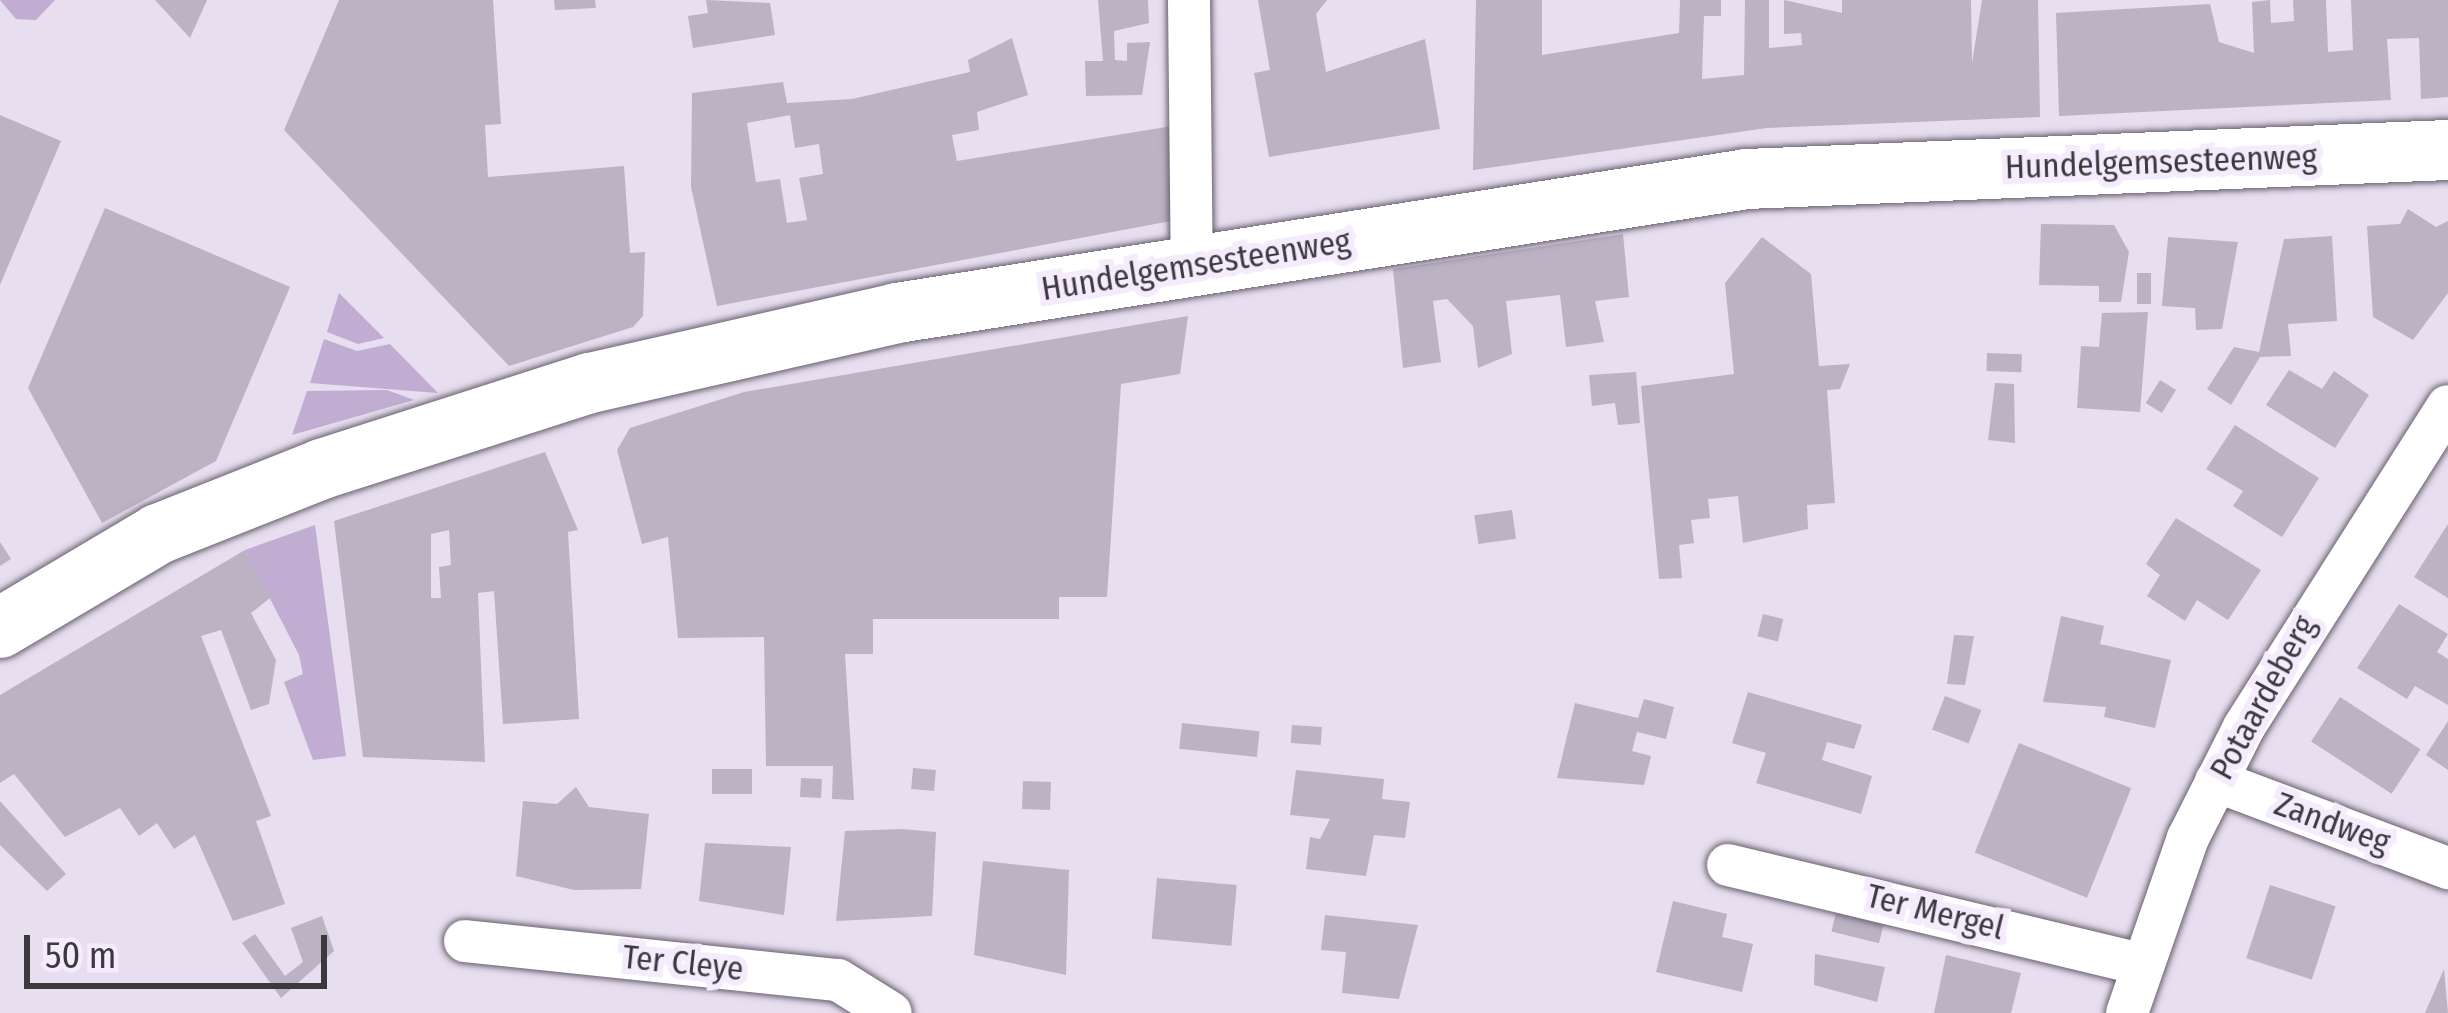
<!DOCTYPE html>
<html>
<head>
<meta charset="utf-8">
<style>
  body { margin:0 }
  #map { position:relative; width:2448px; height:1013px; overflow:hidden; background:#e7deef; font-family:"Fira Sans Condensed",sans-serif }
  div>[style] { position:absolute }
  .green>* { inset:0; background:#c0add1 }
  .building>* { inset:0; background:#bbb2c3; transform-origin:0 0 }
  .roads { filter:drop-shadow(0 0 3px #68606f) drop-shadow(0 0 3px #68606f) }
  .minor>* { height:42px; margin:-21px; padding:0 21px; transform-origin:21px; border-radius:21px; background:#fff }
  .secondary>* { height:60px; margin:-30px; padding:0 30px; transform-origin:30px; border-radius:30px; background:#fff }
  span { translate:-50% -50%; white-space:nowrap; text-align:center; line-height:1.15; -webkit-text-stroke:12px #f4ebfd; paint-order:stroke }
  .street-label { font-size:33px; color:#3b383e }
  .scale { position:absolute; left:24px; top:935px; width:303px; height:54px; box-sizing:border-box; border:6px solid #3b383e; border-top:0; padding-left:15px; font-size:36px; line-height:42px; white-space:nowrap; color:#3b383e; -webkit-text-stroke:9px #f4ebfd; paint-order:stroke }
</style>
</head>
<body>
<div id="map">
  <div class="green">
    <i style="clip-path:polygon(0 0,55px 0,36px 20px,16px 19px)"></i>
    <i style="clip-path:polygon(339px 293px,384px 338px,358px 344px,327px 332px)"></i>
    <i style="clip-path:polygon(324px 339px,357px 351px,390px 344px,438px 393px,310px 383px)"></i>
    <i style="clip-path:polygon(387px 390px,414px 400px,292px 435px,307px 391px)"></i>
    <i style="clip-path:polygon(315px 525px,346px 756px,313px 760px,284px 682px,303px 674px,299px 655px,245px 550px)"></i>
  </div>
  <div class="building">
    <i style="clip-path:polygon(155px 0,207px 0,190px 38px)"></i>
    <i style="clip-path:polygon(339px 0,493px 0,501px 124px,485px 125px,488px 177px,624px 166px,630px 253px,645px 252px,643px 316px,633px 327px,509px 366px,284px 130px)"></i>
    <i style="clip-path:polygon(554px 0,595px 0,596px 8px,555px 10px)"></i>
    <i style="clip-path:polygon(706px 0,770px 3px,775px 35px,693px 48px,688px 16px,708px 13px)"></i>
    <i style="clip-path:polygon(1098px 0,1148px 0,1149px 23px,1114px 31px,1115px 60px,1127px 61px,1127px 43px,1150px 42px,1142px 95px,1086px 96px,1085px 61px,1103px 61px)"></i>
    <i style="clip-path:polygon(1258px 0,1327px 0,1316px 14px,1326px 72px,1425px 39px,1440px 129px,1269px 157px,1254px 73px,1270px 70px)"></i>
    <i style="clip-path:polygon(1476px 0,1542px 0,1542px 55px,1679px 33px,1680px 0,1721px 0,1721px 16px,1704px 16px,1702px 79px,1744px 75px,1745px 0,1769px 0,1769px 48px,1802px 45px,1801px 33px,1784px 34px,1784px 0,1842px 13px,1842px 0,1971px 0,1972px 63px,1982px 0,2038px 0,2040px 117px,1767px 128px,1473px 170px)"></i>
    <i style="clip-path:polygon(2270px 0,2271px 23px,2294px 21px,2293px 0,2326px 0,2328px 52px,2353px 50px,2351px 0,2448px 0,2448px 97px,2421px 99px,2419px 38px,2387px 39px,2391px 100px,2059px 116px,2056px 13px,2210px 4px,2219px 42px,2254px 53px,2252px 2px)"></i>
    <i style="clip-path:polygon(evenodd,1012px 38px,1028px 95px,977px 112px,979px 130px,952px 135px,957px 161px,1172px 126px,1171px 221px,717px 306px,691px 187px,692px 93px,783px 82px,787px 103px,852px 99px,970px 72px,968px 60px,1012px 38px,790px 115px,795px 148px,819px 144px,823px 174px,799px 178px,807px 220px,787px 223px,780px 179px,756px 182px,747px 123px,790px 115px)"></i>
    <i style="clip-path:polygon(0 115px,61px 141px,0 285px)"></i>
    <i style="clip-path:polygon(105px 208px,290px 287px,216px 461px,102px 523px,28px 388px)"></i>
    <i style="clip-path:polygon(2408px 209px,2436px 227px,2448px 221px,2448px 293px,2413px 340px,2373px 317px,2367px 226px,2400px 224px)"></i>
    <i style="clip-path:polygon(2041px 224px,2114px 225px,2129px 252px,2121px 302px,2099px 302px,2099px 286px,2039px 285px)"></i>
    <i style="clip-path:polygon(1623px 234px,1629px 297px,1595px 301px,1604px 342px,1566px 347px,1560px 295px,1506px 301px,1512px 354px,1478px 368px,1473px 326px,1447px 299px,1433px 301px,1441px 362px,1403px 368px,1393px 269px)"></i>
    <i style="clip-path:polygon(2332px 236px,2337px 321px,2288px 324px,2291px 356px,2260px 357px,2231px 405px,2207px 389px,2234px 347px,2259px 352px,2284px 239px)"></i>
    <i style="clip-path:polygon(1762px 237px,1811px 274px,1819px 366px,1850px 364px,1840px 389px,1827px 390px,1835px 503px,1807px 505px,1808px 529px,1743px 543px,1738px 496px,1708px 499px,1710px 518px,1691px 520px,1694px 543px,1679px 545px,1682px 578px,1659px 579px,1641px 386px,1734px 374px,1725px 283px)"></i>
    <i style="clip-path:polygon(2168px 237px,2238px 242px,2222px 329px,2196px 330px,2195px 308px,2162px 306px)"></i>
    <i style="left:2137px;top:273px;width:14px;height:31px"></i>
    <i style="clip-path:polygon(2148px 312px,2140px 412px,2077px 408px,2081px 346px,2099px 347px,2102px 313px)"></i>
    <i style="clip-path:polygon(1188px 316px,1180px 374px,1121px 384px,1107px 597px,1059px 597px,1059px 619px,873px 619px,873px 654px,845px 654px,854px 800px,832px 799px,833px 766px,766px 766px,764px 637px,678px 638px,668px 537px,642px 544px,617px 450px,630px 428px,744px 392px)"></i>
    <i style="left:1987px;top:353px;width:35px;height:18px;rotate:2deg"></i>
    <i style="clip-path:polygon(2289px 370px,2322px 389px,2334px 371px,2369px 395px,2335px 448px,2266px 405px)"></i>
    <i style="clip-path:polygon(1636px 372px,1640px 423px,1618px 425px,1615px 403px,1592px 406px,1589px 375px)"></i>
    <i style="left:2160px;top:380px;width:19px;height:27px;rotate:32deg"></i>
    <i style="clip-path:polygon(1995px 383px,2014px 384px,2015px 443px,1988px 440px)"></i>
    <i style="clip-path:polygon(2235px 425px,2319px 478px,2282px 537px,2233px 506px,2243px 491px,2206px 469px)"></i>
    <i style="clip-path:polygon(evenodd,545px 452px,578px 530px,568px 532px,579px 719px,503px 724px,494px 591px,478px 593px,485px 762px,363px 757px,334px 521px,545px 452px,449px 530px,451px 565px,439px 567px,441px 598px,431px 598px,431px 534px,449px 530px)"></i>
    <i style="left:1512px;top:510px;width:29px;height:38px;rotate:82deg"></i>
    <i style="clip-path:polygon(2176px 518px,2261px 570px,2228px 620px,2197px 600px,2185px 621px,2147px 596px,2160px 575px,2146px 564px)"></i>
    <i style="clip-path:polygon(2448px 524px,2448px 598px,2414px 577px)"></i>
    <i style="clip-path:polygon(0 542px,11px 559px,0 566px)"></i>
    <i style="clip-path:polygon(245px 550px,270px 598px,251px 613px,276px 660px,269px 704px,251px 710px,221px 630px,201px 636px,271px 816px,256px 821px,285px 904px,233px 921px,195px 835px,174px 849px,157px 823px,139px 836px,120px 808px,65px 837px,14px 774px,0 783px,0 695px)"></i>
    <i style="clip-path:polygon(2399px 604px,2448px 634px,2437px 652px,2448px 659px,2448px 705px,2415px 686px,2407px 699px,2357px 668px)"></i>
    <i style="left:1763px;top:614px;width:21px;height:23px;rotate:14deg"></i>
    <i style="clip-path:polygon(2061px 616px,2104px 626px,2100px 644px,2171px 660px,2155px 728px,2104px 717px,2106px 707px,2043px 702px)"></i>
    <i style="clip-path:polygon(1954px 635px,1974px 636px,1965px 685px,1947px 684px)"></i>
    <i style="clip-path:polygon(1748px 692px,1862px 725px,1854px 749px,1827px 742px,1822px 760px,1872px 776px,1861px 814px,1756px 783px,1766px 753px,1732px 743px)"></i>
    <i style="left:1945px;top:696px;width:39px;height:36px;rotate:21deg"></i>
    <i style="left:2340px;top:697px;width:96px;height:53px;rotate:33deg"></i>
    <i style="clip-path:polygon(1644px 699px,1674px 707px,1666px 739px,1637px 732px,1632px 751px,1651px 756px,1644px 785px,1557px 778px,1575px 703px,1638px 718px)"></i>
    <i style="clip-path:polygon(2448px 721px,2448px 770px,2426px 755px)"></i>
    <i style="left:1182px;top:723px;width:78px;height:26px;rotate:6deg"></i>
    <i style="left:1292px;top:725px;width:30px;height:18px;rotate:4deg"></i>
    <i style="left:2019px;top:743px;width:121px;height:118px;rotate:22deg"></i>
    <i style="left:913px;top:768px;width:23px;height:21px;rotate:5deg"></i>
    <i style="left:712px;top:769px;width:40px;height:25px"></i>
    <i style="clip-path:polygon(1296px 770px,1384px 779px,1382px 799px,1410px 802px,1405px 838px,1374px 835px,1366px 876px,1306px 869px,1310px 837px,1320px 839px,1330px 819px,1290px 815px)"></i>
    <i style="left:801px;top:778px;width:21px;height:19px;rotate:3deg"></i>
    <i style="left:1023px;top:781px;width:28px;height:28px;rotate:2deg"></i>
    <i style="clip-path:polygon(576px 787px,589px 807px,649px 814px,641px 889px,574px 890px,516px 876px,523px 801px,557px 804px)"></i>
    <i style="clip-path:polygon(0 801px,66px 874px,47px 891px,0 845px)"></i>
    <i style="clip-path:polygon(902px 829px,936px 832px,932px 916px,836px 921px,845px 831px)"></i>
    <i style="clip-path:polygon(705px 843px,791px 847px,784px 915px,699px 901px)"></i>
    <i style="clip-path:polygon(983px 861px,1069px 870px,1066px 975px,974px 955px)"></i>
    <i style="left:1157px;top:878px;width:80px;height:61px;rotate:5deg"></i>
    <i style="left:2270px;top:885px;width:69px;height:77px;rotate:18deg"></i>
    <i style="clip-path:polygon(1673px 901px,1727px 914px,1722px 937px,1753px 944px,1742px 992px,1656px 972px)"></i>
    <i style="left:1836px;top:913px;width:49px;height:19px;rotate:14deg"></i>
    <i style="clip-path:polygon(1325px 915px,1418px 925px,1399px 999px,1342px 993px,1346px 952px,1321px 950px)"></i>
    <i style="clip-path:polygon(322px 916px,334px 951px,281px 998px,242px 943px,255px 934px,285px 976px,303px 962px,291px 928px)"></i>
    <i style="clip-path:polygon(1815px 954px,1885px 967px,1877px 1002px,1814px 985px)"></i>
    <i style="clip-path:polygon(1946px 955px,2021px 973px,2011px 1013px,1934px 1013px)"></i>
    <i style="clip-path:polygon(2444px 969px,2448px 1013px,2425px 1013px)"></i>
  </div>
  <div class="roads">
    <div class="minor">
      <i style="left:1189px;top:0;width:265px;rotate:89.4deg"></i>
      <i style="left:2216px;top:781px;width:248px;rotate:20.6deg"></i>
      <i style="left:1728px;top:865px;width:425px;rotate:13.5deg"></i>
      <i style="left:465px;top:941px;width:375px;rotate:6deg"></i>
      <i style="left:838px;top:980px;width:62px;rotate:31.9deg"></i>
      <i style="left:2127px;top:1013px;width:185px;rotate:-70.8deg"></i>
      <i style="left:2188px;top:838px;width:124px;rotate:-63.2deg"></i>
      <i style="left:2244px;top:727px;width:380px;rotate:-57.6deg"></i>
    </div>
    <div class="secondary">
      <i style="left:0;top:628px;width:184px;rotate:-30.7deg"></i>
      <i style="left:158px;top:534px;width:176px;rotate:-21.6deg"></i>
      <i style="left:322px;top:469px;width:281px;rotate:-17.8deg"></i>
      <i style="left:590px;top:383px;width:315px;rotate:-12.8deg"></i>
      <i style="left:897px;top:313px;width:860px;rotate:-8.96deg"></i>
      <i style="left:1747px;top:179px;width:702px;rotate:-2.37deg"></i>
    </div>
  </div>
  <div class="street-label">
    <span style="left:2161px;top:163px;rotate:-2deg">Hundelgemsesteenweg</span>
    <span style="left:1196px;top:266px;rotate:-9deg">Hundelgemsesteenweg</span>
    <span style="left:2264px;top:698px;rotate:-61deg">Potaardeberg</span>
    <span style="left:2332px;top:824px;rotate:20deg">Zandweg</span>
    <span style="left:1935px;top:913px;rotate:14deg">Ter Mergel</span>
    <span style="left:683px;top:964px;rotate:6deg">Ter Cleye</span>
  </div>
  <div class="scale">50 m</div>
</div>
</body>
</html>
